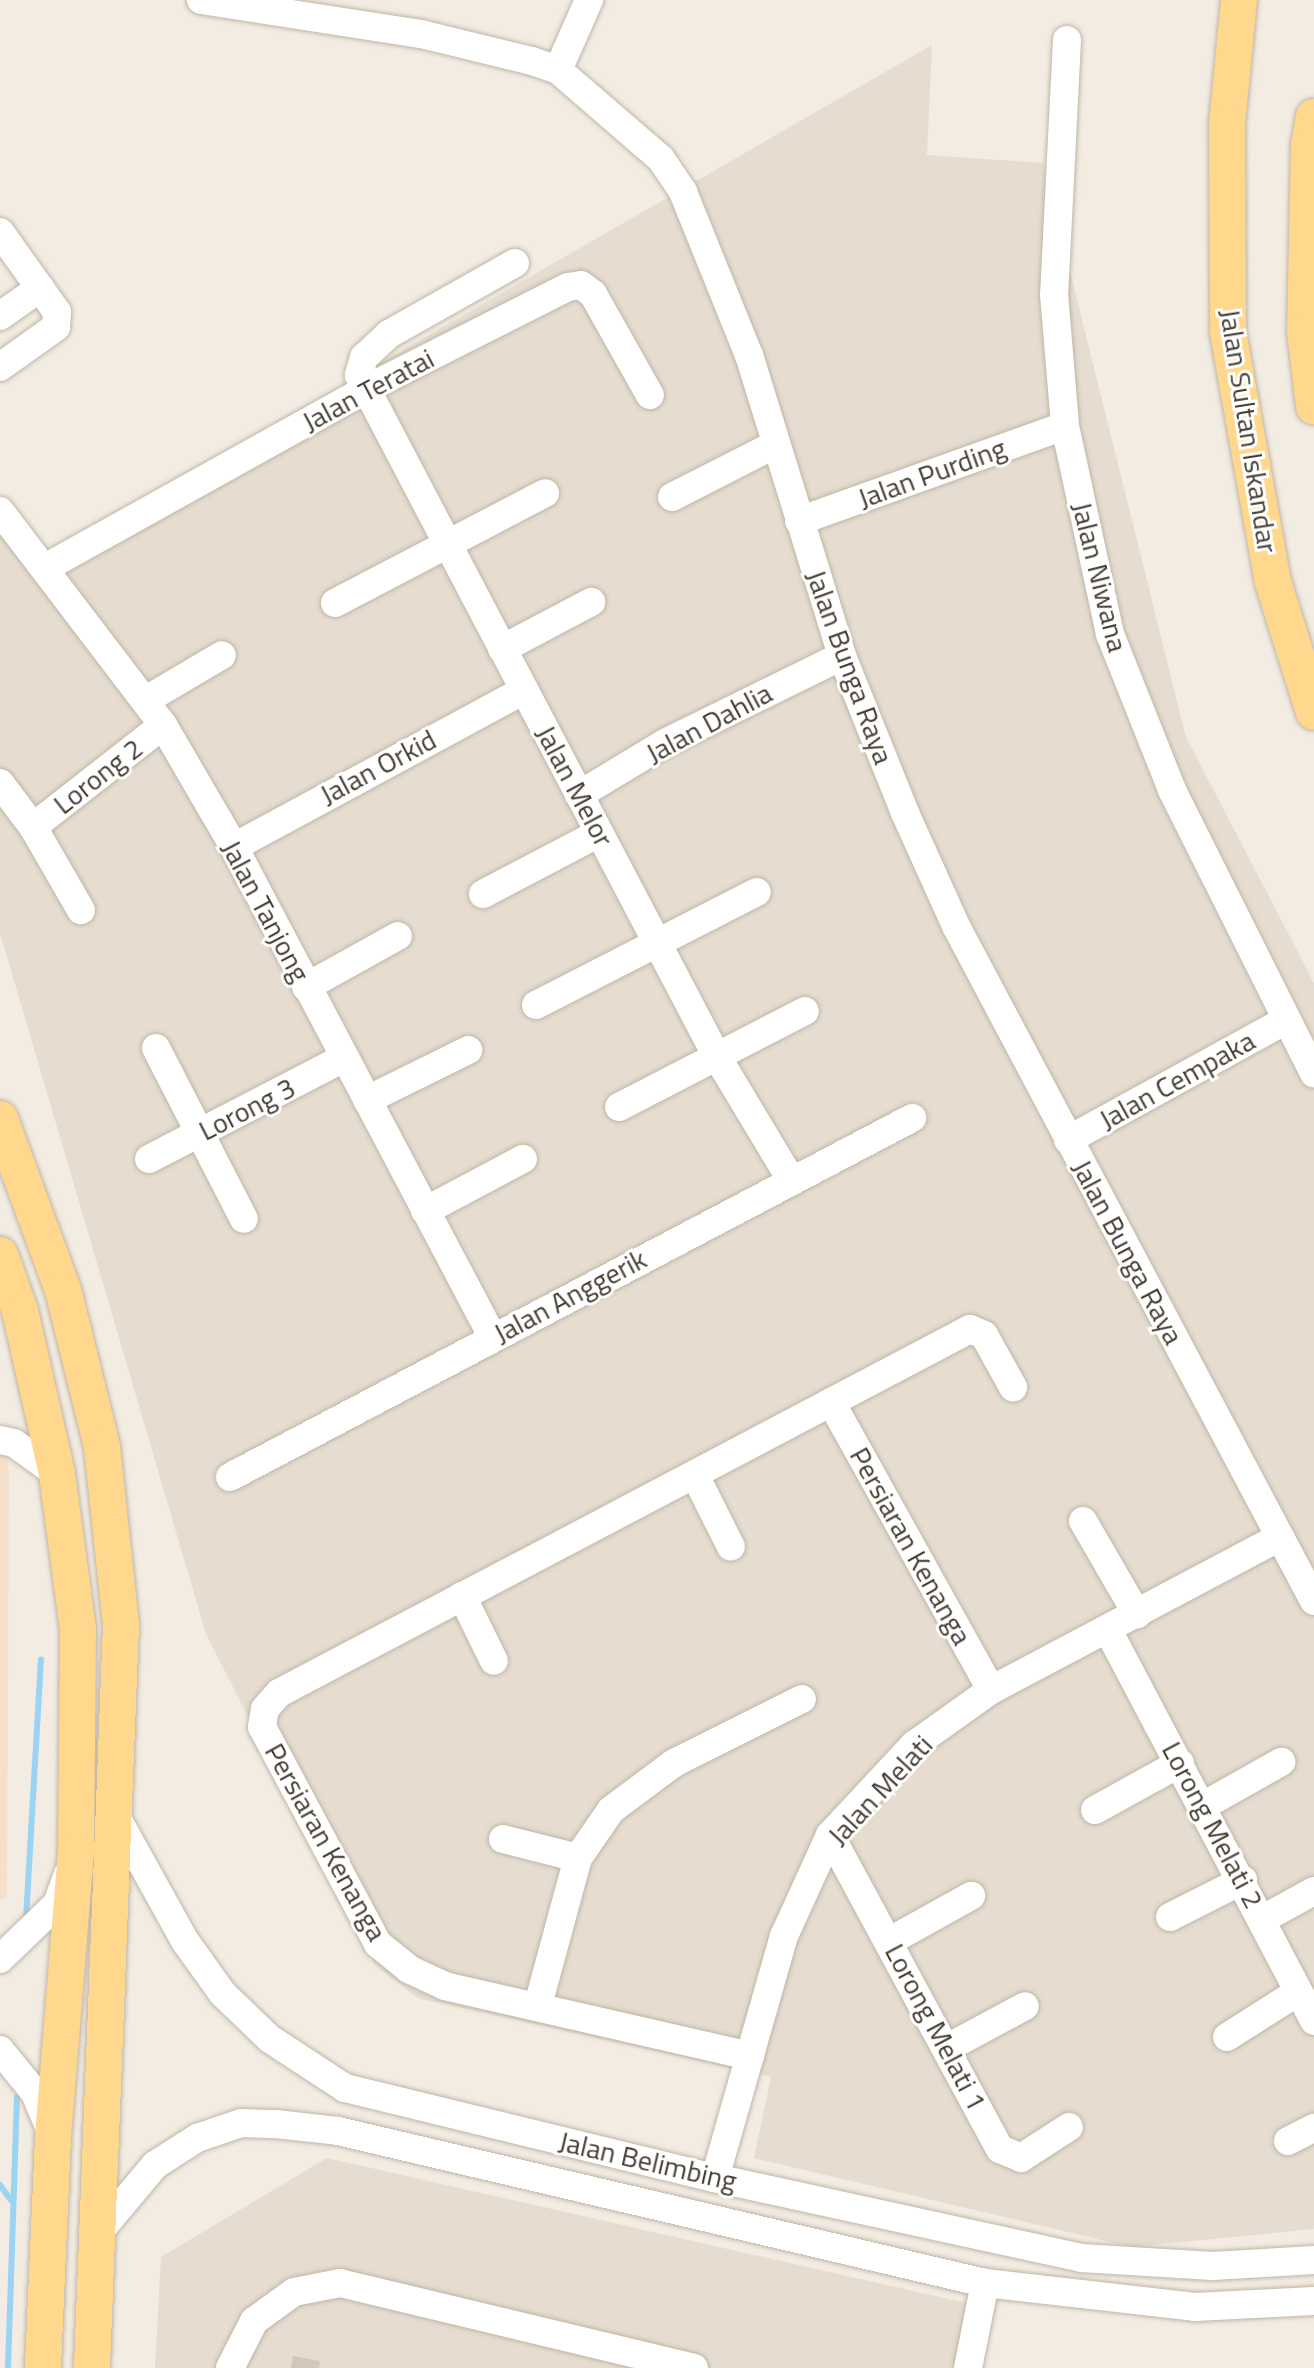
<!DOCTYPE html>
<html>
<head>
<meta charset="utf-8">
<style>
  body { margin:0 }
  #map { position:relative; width:1314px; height:2368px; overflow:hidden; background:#f2ece2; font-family:"Titillium Web",sans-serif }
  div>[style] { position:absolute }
  .residential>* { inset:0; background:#e6ddd0 }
  .commercial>* { inset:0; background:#f5e1cb }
  .stream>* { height:6px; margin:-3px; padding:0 3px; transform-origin:3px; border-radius:3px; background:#9bd3f2 }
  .building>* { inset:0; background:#d3c7b7 }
  .roads { filter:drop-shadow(0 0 2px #c0b6a7) drop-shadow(0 0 2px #c0b6a7) }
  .minor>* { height:28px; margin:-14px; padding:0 14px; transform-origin:14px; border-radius:14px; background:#fff }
  .major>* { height:36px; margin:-18px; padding:0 18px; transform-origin:18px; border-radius:18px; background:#ffd88d }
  span { translate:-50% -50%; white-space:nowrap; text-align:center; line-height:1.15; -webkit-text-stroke:6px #fff; paint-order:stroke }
  .street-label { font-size:28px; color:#433c32 }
</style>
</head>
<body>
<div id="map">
  <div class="residential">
    <i style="clip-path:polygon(932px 45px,927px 155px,1043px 163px,1186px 737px,1314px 983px,1314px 2229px,1132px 2247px,754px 2158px,771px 2077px,418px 1998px,375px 1965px,206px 1634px,0 933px,0 524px,32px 564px)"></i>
    <i style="clip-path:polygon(327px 2158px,975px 2305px,962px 2368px,155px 2368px,161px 2257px)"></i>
  </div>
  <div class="commercial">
    <i style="clip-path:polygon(0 1434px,9px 1470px,7px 1898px,0 1900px)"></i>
  </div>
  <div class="stream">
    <i style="left:26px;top:1919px;width:260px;rotate:-86.7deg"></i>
    <i style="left:0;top:2185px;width:19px;rotate:54deg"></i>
    <i style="left:8px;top:2368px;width:271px;rotate:-88.1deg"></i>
  </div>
  <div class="building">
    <i style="clip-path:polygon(293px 2356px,320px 2361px,319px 2368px,291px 2368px)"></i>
  </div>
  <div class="roads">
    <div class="minor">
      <i style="left:201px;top:0;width:223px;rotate:8.8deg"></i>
      <i style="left:421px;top:34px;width:114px;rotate:13.7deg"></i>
      <i style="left:532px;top:61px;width:28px;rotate:19deg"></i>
      <i style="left:558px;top:70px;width:136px;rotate:40.8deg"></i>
      <i style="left:661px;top:159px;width:40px;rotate:56deg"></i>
      <i style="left:683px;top:192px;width:176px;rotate:68deg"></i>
      <i style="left:749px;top:355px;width:315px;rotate:72.8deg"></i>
      <i style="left:842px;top:656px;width:169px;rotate:68.1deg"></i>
      <i style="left:905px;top:813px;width:124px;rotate:65.7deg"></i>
      <i style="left:956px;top:926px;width:764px;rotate:62.06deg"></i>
      <i style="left:1067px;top:40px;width:254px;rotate:92.9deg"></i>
      <i style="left:1054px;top:294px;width:132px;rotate:85.2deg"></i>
      <i style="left:1065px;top:426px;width:213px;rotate:77.8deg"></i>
      <i style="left:1110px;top:634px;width:168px;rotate:68.3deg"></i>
      <i style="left:1172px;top:790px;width:317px;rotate:63.4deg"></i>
      <i style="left:558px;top:70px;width:77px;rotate:-66.1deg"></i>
      <i style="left:0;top:232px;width:98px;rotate:54.5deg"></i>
      <i style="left:57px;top:312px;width:15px;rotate:94deg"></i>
      <i style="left:56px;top:327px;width:69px;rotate:144.5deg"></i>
      <i style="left:515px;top:263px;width:145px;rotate:150.6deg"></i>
      <i style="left:389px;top:334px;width:34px;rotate:137deg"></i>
      <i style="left:364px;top:357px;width:19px;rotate:106deg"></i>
      <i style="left:359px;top:375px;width:768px;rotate:62.3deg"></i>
      <i style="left:716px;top:1055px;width:146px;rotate:59deg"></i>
      <i style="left:0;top:316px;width:49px;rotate:-35deg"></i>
      <i style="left:672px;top:497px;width:117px;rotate:-27deg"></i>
      <i style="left:0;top:511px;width:269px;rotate:52.7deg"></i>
      <i style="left:163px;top:725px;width:141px;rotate:59.8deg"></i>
      <i style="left:234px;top:847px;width:553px;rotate:62.18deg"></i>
      <i style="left:799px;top:521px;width:282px;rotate:-19.7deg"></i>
      <i style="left:45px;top:568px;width:368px;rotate:-29.1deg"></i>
      <i style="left:366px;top:389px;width:226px;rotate:-26.8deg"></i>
      <i style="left:568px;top:287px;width:13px;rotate:-9deg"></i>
      <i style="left:581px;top:285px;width:15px;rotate:37deg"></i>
      <i style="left:593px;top:294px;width:116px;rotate:60.6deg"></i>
      <i style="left:335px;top:603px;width:237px;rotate:-27.6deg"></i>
      <i style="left:502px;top:649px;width:101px;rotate:-27.8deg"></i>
      <i style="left:146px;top:700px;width:88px;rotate:-30.6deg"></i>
      <i style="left:0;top:783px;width:55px;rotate:53.1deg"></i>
      <i style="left:33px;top:827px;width:96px;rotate:60deg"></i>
      <i style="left:579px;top:795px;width:100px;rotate:-31.2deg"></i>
      <i style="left:665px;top:743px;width:197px;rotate:-26.2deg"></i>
      <i style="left:33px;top:827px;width:165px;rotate:-38.1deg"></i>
      <i style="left:234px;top:847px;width:330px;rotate:-28.4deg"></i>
      <i style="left:483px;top:894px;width:131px;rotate:-27.7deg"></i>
      <i style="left:306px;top:987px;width:105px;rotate:-29deg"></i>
      <i style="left:536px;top:1005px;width:248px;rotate:-27.1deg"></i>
      <i style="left:156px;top:1048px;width:192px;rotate:62.8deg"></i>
      <i style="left:367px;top:1100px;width:113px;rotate:-26.3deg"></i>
      <i style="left:619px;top:1107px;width:209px;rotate:-27.3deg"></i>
      <i style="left:1068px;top:1140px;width:249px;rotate:-28.8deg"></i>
      <i style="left:149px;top:1159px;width:220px;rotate:-27.4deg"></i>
      <i style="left:425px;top:1211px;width:111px;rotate:-28deg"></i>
      <i style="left:831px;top:1402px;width:329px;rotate:60.9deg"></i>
      <i style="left:0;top:1440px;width:14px;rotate:12deg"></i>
      <i style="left:14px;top:1443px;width:53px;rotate:35.8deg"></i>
      <i style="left:695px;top:1475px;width:80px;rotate:63.4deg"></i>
      <i style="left:230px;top:1477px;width:771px;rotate:-27.76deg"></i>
      <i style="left:1083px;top:1521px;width:108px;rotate:59.9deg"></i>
      <i style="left:462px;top:1596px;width:72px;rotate:63.8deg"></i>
      <i style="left:1108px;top:1630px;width:442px;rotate:62.2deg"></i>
      <i style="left:1203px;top:1806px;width:90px;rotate:-29.4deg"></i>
      <i style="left:1095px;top:1810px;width:97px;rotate:-28.9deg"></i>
      <i style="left:114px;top:1813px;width:146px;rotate:61deg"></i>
      <i style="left:185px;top:1941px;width:65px;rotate:54.4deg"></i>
      <i style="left:223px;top:1994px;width:65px;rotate:43.8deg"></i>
      <i style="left:270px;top:2039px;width:90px;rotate:33.2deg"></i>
      <i style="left:345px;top:2088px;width:381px;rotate:13.7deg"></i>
      <i style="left:715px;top:2178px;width:375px;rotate:12.3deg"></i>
      <i style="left:1081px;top:2258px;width:132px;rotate:3.5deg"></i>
      <i style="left:1213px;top:2266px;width:101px;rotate:-3.4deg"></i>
      <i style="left:830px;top:1835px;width:357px;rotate:61.6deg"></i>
      <i style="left:1000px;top:2149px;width:23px;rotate:23deg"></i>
      <i style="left:1021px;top:2158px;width:57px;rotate:-32.9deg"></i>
      <i style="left:503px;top:1839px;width:77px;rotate:14.2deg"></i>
      <i style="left:1170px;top:1917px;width:82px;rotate:-26.9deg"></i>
      <i style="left:1263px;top:1919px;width:58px;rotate:-28.8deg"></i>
      <i style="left:890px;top:1941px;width:93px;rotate:-29.1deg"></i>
      <i style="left:0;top:1959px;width:79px;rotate:-44deg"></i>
      <i style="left:57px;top:1904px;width:32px;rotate:-70deg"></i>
      <i style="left:538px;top:2005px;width:152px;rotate:-74.8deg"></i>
      <i style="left:578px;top:1858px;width:58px;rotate:-55.5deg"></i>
      <i style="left:611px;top:1810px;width:79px;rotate:-36.7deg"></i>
      <i style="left:674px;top:1763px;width:143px;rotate:-26.6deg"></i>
      <i style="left:1227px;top:2037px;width:84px;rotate:-32.4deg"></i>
      <i style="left:949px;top:2047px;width:86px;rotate:-28.3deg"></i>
      <i style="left:0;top:2050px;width:55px;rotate:50.9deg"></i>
      <i style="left:35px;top:2093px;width:47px;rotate:67.3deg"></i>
      <i style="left:750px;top:2056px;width:313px;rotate:-167.1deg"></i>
      <i style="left:445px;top:1986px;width:40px;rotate:-155deg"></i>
      <i style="left:409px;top:1969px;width:40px;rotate:-141deg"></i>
      <i style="left:378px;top:1944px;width:246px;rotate:-118.1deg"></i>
      <i style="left:262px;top:1727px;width:18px;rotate:-81deg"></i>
      <i style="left:265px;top:1709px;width:21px;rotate:-49deg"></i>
      <i style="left:279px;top:1693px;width:781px;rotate:-27.78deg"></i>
      <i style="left:970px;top:1329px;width:15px;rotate:23deg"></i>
      <i style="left:984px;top:1335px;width:60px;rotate:60.9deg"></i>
      <i style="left:1288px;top:2141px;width:29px;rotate:-27deg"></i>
      <i style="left:715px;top:2178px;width:252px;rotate:-74.1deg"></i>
      <i style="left:784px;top:1936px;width:111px;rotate:-65.5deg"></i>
      <i style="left:830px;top:1835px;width:123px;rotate:-47deg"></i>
      <i style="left:914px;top:1745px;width:95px;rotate:-35.5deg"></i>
      <i style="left:991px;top:1690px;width:327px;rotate:-27.9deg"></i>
      <i style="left:98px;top:2233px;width:89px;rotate:-50deg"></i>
      <i style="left:155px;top:2165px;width:50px;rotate:-32.7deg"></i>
      <i style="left:197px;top:2138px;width:46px;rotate:-18.8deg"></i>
      <i style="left:241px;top:2123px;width:35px;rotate:2deg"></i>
      <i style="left:276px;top:2124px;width:62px;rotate:6.4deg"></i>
      <i style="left:338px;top:2131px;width:665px;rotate:13.22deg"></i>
      <i style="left:985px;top:2283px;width:211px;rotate:6.5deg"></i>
      <i style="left:1195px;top:2307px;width:119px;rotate:-2.9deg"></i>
      <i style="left:230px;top:2368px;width:53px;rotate:-62.9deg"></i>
      <i style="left:254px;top:2321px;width:49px;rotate:-35.9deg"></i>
      <i style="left:294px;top:2292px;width:47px;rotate:-11.1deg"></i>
      <i style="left:340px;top:2283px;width:364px;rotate:13.5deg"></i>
      <i style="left:968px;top:2368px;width:87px;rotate:-78.7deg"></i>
    </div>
    <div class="major">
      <i style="left:1239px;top:0;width:126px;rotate:95.5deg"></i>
      <i style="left:1227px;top:125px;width:207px;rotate:89.7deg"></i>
      <i style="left:1228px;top:332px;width:254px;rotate:79.8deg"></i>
      <i style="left:1273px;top:582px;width:136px;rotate:72.5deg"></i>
      <i style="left:1314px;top:117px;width:27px;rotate:100deg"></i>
      <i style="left:1309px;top:144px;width:187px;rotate:91.2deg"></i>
      <i style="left:1305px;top:331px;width:76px;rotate:83.2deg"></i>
      <i style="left:0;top:1119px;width:182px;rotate:69.8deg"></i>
      <i style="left:63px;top:1290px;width:162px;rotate:76deg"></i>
      <i style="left:102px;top:1447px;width:179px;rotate:83.9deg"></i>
      <i style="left:121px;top:1625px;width:744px;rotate:92.24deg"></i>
      <i style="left:0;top:1255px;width:59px;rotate:70.3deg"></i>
      <i style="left:20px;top:1311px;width:167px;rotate:77.2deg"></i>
      <i style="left:57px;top:1474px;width:157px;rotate:82.3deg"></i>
      <i style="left:78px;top:1630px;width:221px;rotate:90.5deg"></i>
      <i style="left:76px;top:1851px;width:287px;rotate:94.6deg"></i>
      <i style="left:53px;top:2137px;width:231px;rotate:92.5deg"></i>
    </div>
  </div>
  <div class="street-label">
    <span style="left:368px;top:390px;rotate:-28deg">Jalan Teratai</span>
    <span style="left:1249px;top:431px;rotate:81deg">Jalan Sultan Iskandar</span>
    <span style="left:932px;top:473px;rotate:-20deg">Jalan Purding</span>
    <span style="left:1100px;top:577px;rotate:76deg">Jalan Niwana</span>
    <span style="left:850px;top:667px;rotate:70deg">Jalan Bunga Raya</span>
    <span style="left:709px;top:723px;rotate:-28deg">Jalan Dahlia</span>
    <span style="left:378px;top:767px;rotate:-28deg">Jalan Orkid</span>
    <span style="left:98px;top:776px;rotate:-38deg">Lorong 2</span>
    <span style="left:575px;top:786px;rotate:62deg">Jalan Melor</span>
    <span style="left:266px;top:911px;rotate:62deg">Jalan Tanjong</span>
    <span style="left:1177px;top:1080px;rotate:-29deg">Jalan Cempaka</span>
    <span style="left:247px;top:1109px;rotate:-27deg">Lorong 3</span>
    <span style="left:1128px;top:1252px;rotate:62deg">Jalan Bunga Raya</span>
    <span style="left:570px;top:1296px;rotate:-28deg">Jalan Anggerik</span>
    <span style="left:911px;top:1546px;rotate:61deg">Persiaran Kenanga</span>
    <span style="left:880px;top:1790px;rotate:-47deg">Jalan Melati</span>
    <span style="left:1213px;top:1825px;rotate:62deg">Lorong Melati 2</span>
    <span style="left:326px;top:1842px;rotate:61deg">Persiaran Kenanga</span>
    <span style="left:936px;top:2027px;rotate:62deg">Lorong Melati 1</span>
    <span style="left:648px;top:2161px;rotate:13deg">Jalan Belimbing</span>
  </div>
</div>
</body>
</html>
